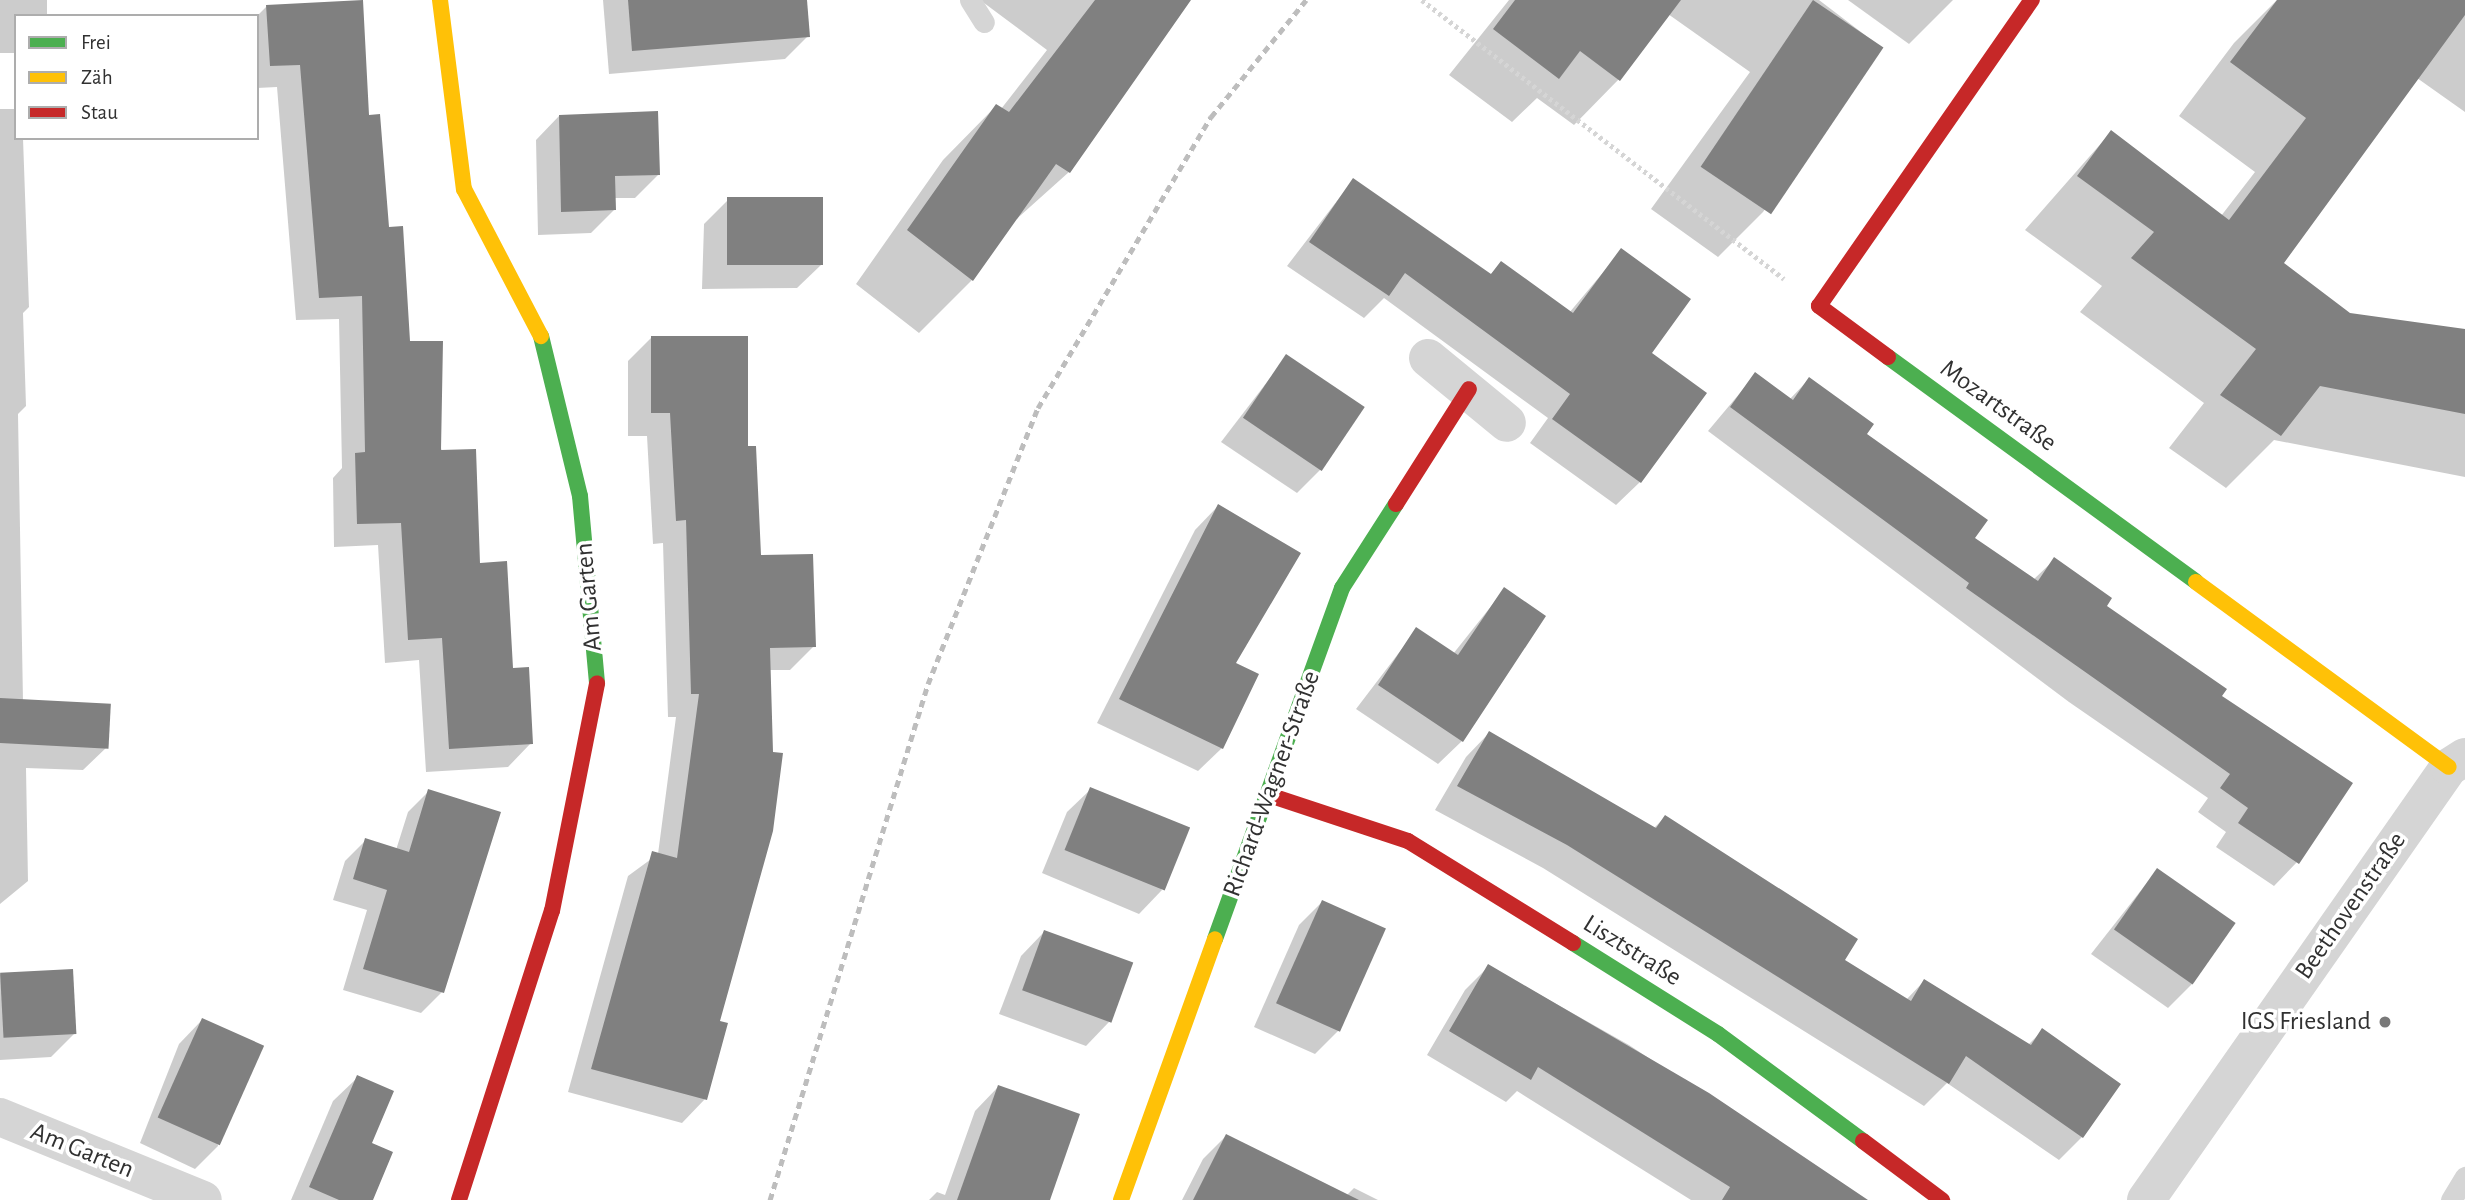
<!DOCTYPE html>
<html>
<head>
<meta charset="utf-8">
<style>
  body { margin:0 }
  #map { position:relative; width:2465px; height:1200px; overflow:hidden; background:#fff; font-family:"Alegreya Sans",sans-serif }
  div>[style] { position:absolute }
  .shadow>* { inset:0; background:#0003 }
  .building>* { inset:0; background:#808080; transform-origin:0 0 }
  .path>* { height:4.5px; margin-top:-2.25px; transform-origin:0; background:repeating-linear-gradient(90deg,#d5d5d5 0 3.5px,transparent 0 7px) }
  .lane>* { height:21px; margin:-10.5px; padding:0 10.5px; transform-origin:10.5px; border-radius:10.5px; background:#d5d5d5 }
  .street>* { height:38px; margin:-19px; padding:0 19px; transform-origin:19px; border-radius:19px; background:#d5d5d5 }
  .fast>* { height:16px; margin:-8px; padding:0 8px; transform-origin:8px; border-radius:8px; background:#4caf50 }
  .slow>* { height:16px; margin:-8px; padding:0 8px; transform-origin:8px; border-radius:8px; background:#ffc107 }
  .jam>* { height:16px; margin:-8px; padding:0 8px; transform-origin:8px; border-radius:8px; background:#c62828 }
  .rail>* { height:5px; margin-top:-2.5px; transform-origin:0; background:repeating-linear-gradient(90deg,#bdbdbd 0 7px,transparent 0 12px) }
  .dots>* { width:19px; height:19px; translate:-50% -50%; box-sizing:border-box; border:4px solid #fff; border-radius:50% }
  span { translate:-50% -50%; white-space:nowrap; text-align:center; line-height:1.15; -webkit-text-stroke:7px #fff; paint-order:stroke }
  .street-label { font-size:26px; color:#313131 }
  .poi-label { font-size:26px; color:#313131 }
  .right { translate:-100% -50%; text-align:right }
  .legend { position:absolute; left:14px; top:14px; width:245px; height:126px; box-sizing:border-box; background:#fff; border:2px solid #adadad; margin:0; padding:9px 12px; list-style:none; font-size:21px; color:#313131 }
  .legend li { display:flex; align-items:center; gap:14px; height:35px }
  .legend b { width:35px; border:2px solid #adadad }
</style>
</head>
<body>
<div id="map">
  <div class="shadow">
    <i style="clip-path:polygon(0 0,47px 0,47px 16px,16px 16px,16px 53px,0 53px)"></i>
    <i style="clip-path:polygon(603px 0,806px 0,808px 36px,785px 59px,609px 74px)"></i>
    <i style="clip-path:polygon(980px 0,1189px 0,1069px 172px,1012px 223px,972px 280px,919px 333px,856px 284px,943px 160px,996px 106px,1001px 109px,1047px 50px)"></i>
    <i style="clip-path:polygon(1509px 0,1819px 0,1882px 48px,1763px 212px,1718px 257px,1651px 209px,1750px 72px,1668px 14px,1619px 79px,1574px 125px,1537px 98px,1512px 122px,1449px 75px)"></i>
    <i style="clip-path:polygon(1848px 0,1953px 0,1909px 44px)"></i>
    <i style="clip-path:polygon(2277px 0,2465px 0,2465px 112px,2417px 78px,2282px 263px,2349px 315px,2465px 330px,2465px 477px,2274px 440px,2226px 488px,2169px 448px,2204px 403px,2080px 312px,2102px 286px,2025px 230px,2111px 132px,2221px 216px,2255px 172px,2179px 116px,2234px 43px)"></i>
    <i style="clip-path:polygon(267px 6px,368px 117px,409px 343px,531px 743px,508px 767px,426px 772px,419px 660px,385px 663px,378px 545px,334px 547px,333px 478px,342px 468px,339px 319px,296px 320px,277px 87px,257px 88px,257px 16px)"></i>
    <i style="clip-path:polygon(0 109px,16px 109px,16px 138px,23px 138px,29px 307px,23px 313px,26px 406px,18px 414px,23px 701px,107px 747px,83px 770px,26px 768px,28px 881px,0 904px)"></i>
    <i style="clip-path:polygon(559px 116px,659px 174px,635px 198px,614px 198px,615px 209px,591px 233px,538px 235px,536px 140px)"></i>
    <i style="clip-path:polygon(1353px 180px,1490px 275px,1502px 263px,1569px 313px,1621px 251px,1649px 354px,1640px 482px,1616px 505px,1530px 443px,1548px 418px,1384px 298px,1364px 318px,1287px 266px)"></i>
    <i style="clip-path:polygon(727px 201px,821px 265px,797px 288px,702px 289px,704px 224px)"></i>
    <i style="clip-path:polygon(651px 338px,746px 448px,759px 557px,814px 646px,790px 670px,769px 670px,705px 1099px,682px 1123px,568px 1092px,628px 876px,658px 854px,676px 717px,668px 717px,663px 543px,653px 544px,647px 436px,628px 436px,628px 361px)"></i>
    <i style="clip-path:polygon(1287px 356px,1321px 469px,1297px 493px,1221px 442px)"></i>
    <i style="clip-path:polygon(1755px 375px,1789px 400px,1809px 379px,1973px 538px,2033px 580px,2054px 560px,2104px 607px,2297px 862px,2274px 886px,2216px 847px,2226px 832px,2198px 812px,2208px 798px,2069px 702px,1708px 431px)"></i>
    <i style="clip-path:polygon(1218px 506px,1233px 664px,1222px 748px,1198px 771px,1097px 723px,1195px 530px)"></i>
    <i style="clip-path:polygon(1504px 590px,1462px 741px,1438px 764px,1356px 709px,1417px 629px,1453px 654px)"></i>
    <i style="clip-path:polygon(1489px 733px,1654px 828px,1665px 817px,1842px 960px,1906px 1000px,1924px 981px,2028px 1045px,2042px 1031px,2082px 1137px,2059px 1160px,1947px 1083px,1924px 1106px,1543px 868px,1435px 810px,1466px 757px)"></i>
    <i style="clip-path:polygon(1091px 789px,1162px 890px,1139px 914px,1042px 873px,1067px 812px)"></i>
    <i style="clip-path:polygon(429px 791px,442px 992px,421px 1013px,343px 990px,367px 910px,333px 900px,345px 861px,366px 840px,396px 850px,408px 812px)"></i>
    <i style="clip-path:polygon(2157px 870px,2192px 984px,2168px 1008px,2091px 954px)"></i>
    <i style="clip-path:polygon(1322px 902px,1339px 1030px,1315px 1054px,1254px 1027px,1299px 925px)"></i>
    <i style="clip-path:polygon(1044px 932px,1109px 1022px,1086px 1046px,999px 1014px,1021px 956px)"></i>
    <i style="clip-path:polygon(1489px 966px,1629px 1045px,1832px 1179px,1819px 1200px,1691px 1200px,1517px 1091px,1506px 1102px,1427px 1055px,1465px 990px)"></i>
    <i style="clip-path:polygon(0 974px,74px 1034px,51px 1057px,0 1060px)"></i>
    <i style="clip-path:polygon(202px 1020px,218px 1146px,195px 1169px,140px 1143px,179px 1044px)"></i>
    <i style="clip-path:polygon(357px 1078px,370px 1144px,371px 1200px,291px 1200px,333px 1101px)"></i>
    <i style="clip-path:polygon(998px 1087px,1049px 1200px,929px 1200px,937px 1192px,945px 1195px,975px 1111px)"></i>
    <i style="clip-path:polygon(1226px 1136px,1346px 1196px,1354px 1188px,1378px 1200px,1182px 1200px,1203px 1159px)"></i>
  </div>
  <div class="building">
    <i style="clip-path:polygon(363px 0,369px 115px,380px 114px,389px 227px,403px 226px,410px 341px,443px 341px,441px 450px,476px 449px,480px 563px,507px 561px,513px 668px,529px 667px,533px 744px,449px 749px,442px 638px,408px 640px,401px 523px,357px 524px,355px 453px,365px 452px,362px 296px,319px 298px,300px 65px,270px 66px,266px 5px)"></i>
    <i style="clip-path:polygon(628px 0,807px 0,810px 37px,632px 51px)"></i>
    <i style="clip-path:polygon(1095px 0,1191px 0,1070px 173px,1056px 164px,973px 281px,907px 230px,996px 104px,1009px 112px)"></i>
    <i style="clip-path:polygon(1515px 0,1681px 0,1620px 81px,1580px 51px,1559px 79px,1493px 29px)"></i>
    <i style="left:1813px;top:0;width:85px;height:201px;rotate:34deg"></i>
    <i style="clip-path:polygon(2277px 0,2465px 0,2465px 15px,2284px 263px,2350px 313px,2465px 329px,2465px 414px,2320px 386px,2281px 436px,2220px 395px,2256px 349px,2131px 258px,2154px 232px,2077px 176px,2111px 130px,2229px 220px,2306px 118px,2230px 62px)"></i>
    <i style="clip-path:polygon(658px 111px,660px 175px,615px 176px,616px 210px,561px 212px,559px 115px)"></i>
    <i style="clip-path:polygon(1353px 178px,1491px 274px,1501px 261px,1573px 313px,1621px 248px,1691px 299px,1652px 353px,1707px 393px,1641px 483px,1552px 419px,1570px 394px,1405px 273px,1389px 296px,1309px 242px)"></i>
    <i style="left:823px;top:197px;width:68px;height:96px;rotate:90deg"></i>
    <i style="clip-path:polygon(651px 336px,748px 336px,748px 446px,756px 446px,761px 555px,813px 554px,816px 647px,770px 648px,773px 752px,783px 753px,773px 831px,720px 1021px,728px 1023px,707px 1100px,591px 1069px,652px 851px,677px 858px,699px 694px,691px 694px,686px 520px,676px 521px,670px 413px,651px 413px)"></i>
    <i style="left:1286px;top:354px;width:95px;height:77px;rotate:34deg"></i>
    <i style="clip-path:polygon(1755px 372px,1793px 400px,1809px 377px,1874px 424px,1867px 434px,1988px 520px,1975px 538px,2038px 581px,2054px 557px,2112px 598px,2107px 606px,2227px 689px,2222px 696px,2353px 783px,2299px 864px,2238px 823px,2248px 808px,2220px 788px,2230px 774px,1966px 588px,1969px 583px,1730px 407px)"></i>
    <i style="clip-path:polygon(1218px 504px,1301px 553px,1236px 663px,1259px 674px,1223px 749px,1119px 699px)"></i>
    <i style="clip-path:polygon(1504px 587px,1546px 616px,1463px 742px,1378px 685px,1416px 627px,1458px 655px)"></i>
    <i style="left:0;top:698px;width:111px;height:45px;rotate:3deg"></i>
    <i style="clip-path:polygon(1489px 731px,1656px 828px,1665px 815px,1858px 939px,1845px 960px,1911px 1001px,1924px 979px,2031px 1045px,2042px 1028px,2121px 1084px,2083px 1138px,1966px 1056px,1949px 1084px,1567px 845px,1457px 786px)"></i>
    <i style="left:1090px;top:787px;width:108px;height:68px;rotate:22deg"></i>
    <i style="clip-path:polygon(428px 789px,501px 812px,444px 993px,363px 969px,387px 890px,353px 879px,365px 838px,409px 852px)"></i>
    <i style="left:2157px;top:868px;width:96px;height:75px;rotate:35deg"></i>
    <i style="left:1322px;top:900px;width:70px;height:113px;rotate:24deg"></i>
    <i style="left:1044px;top:930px;width:95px;height:64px;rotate:20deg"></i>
    <i style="clip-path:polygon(1488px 964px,1709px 1093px,1868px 1200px,1722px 1200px,1730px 1187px,1538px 1067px,1531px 1080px,1449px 1031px)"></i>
    <i style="left:73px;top:969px;width:65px;height:73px;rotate:87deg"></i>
    <i style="left:202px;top:1018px;width:68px;height:109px;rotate:24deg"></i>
    <i style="clip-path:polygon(357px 1075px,394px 1091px,372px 1143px,393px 1152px,373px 1200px,339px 1200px,309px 1187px)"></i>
    <i style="clip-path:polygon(998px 1085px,1080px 1114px,1050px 1200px,957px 1200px)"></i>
    <i style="clip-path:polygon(1226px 1134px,1359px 1200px,1193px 1200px)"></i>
  </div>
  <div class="path">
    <i style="left:1422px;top:0;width:457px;rotate:37.6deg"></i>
  </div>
  <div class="lane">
    <i style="left:970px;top:0;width:26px;rotate:58deg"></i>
    <i style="left:2451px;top:1200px;width:27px;rotate:-59deg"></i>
  </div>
  <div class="street">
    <i style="left:1428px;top:358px;width:102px;rotate:39.4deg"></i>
    <i style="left:0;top:1117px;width:219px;rotate:22.2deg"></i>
    <i style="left:2146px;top:1200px;width:528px;rotate:-55.02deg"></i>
    <i style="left:2449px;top:767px;width:19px;rotate:-32deg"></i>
  </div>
  <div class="fast">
    <i style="left:541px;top:336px;width:165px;rotate:76.3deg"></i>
    <i style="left:580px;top:496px;width:188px;rotate:84.8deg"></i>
    <i style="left:1888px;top:357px;width:381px;rotate:36.1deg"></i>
    <i style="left:1215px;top:939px;width:373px;rotate:-70.1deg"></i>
    <i style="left:1342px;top:588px;width:100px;rotate:-57.3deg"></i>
    <i style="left:1573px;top:943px;width:171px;rotate:32.1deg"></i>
    <i style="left:1718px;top:1034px;width:180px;rotate:36.4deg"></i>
  </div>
  <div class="slow">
    <i style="left:440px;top:0;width:191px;rotate:82.8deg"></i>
    <i style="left:464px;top:189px;width:166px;rotate:62.4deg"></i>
    <i style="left:2196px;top:582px;width:313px;rotate:36.2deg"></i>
    <i style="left:1121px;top:1200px;width:277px;rotate:-70.2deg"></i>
  </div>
  <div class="jam">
    <i style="left:1888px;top:357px;width:86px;rotate:-143.5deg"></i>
    <i style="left:1819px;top:306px;width:373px;rotate:-55.2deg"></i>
    <i style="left:1396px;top:504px;width:136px;rotate:-57.6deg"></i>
    <i style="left:1269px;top:795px;width:146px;rotate:18.3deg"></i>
    <i style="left:1408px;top:841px;width:194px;rotate:31.7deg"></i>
    <i style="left:1863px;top:1141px;width:99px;rotate:36.8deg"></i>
    <i style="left:459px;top:1200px;width:304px;rotate:-72.2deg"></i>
    <i style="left:552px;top:911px;width:232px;rotate:-78.8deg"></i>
  </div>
  <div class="rail">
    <i style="left:770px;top:1200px;width:540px;rotate:-72.98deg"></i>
    <i style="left:928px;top:684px;width:297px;rotate:-68.3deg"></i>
    <i style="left:1038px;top:408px;width:339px;rotate:-59.3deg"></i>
    <i style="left:1211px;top:117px;width:151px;rotate:-50.9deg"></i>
  </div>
  <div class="dots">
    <i style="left:2385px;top:1022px;background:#797979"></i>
  </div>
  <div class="street-label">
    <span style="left:1998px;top:406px;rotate:36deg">Mozartstraße</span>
    <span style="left:589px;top:597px;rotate:-95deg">Am Garten</span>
    <span style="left:1272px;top:784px;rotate:-70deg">Richard-Wagner-Straße</span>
    <span style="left:2351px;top:906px;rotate:-55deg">Beethovenstraße</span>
    <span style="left:1632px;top:951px;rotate:32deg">Lisztstraße</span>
    <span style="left:82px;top:1151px;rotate:22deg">Am Garten</span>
  </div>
  <div class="poi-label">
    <span class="right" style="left:2371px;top:1022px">IGS Friesland</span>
  </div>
  <ul class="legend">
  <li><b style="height:9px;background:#4caf50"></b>Frei</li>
  <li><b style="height:9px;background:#ffc107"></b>Zäh</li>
  <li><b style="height:9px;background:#c62828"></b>Stau</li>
  </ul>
</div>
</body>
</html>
